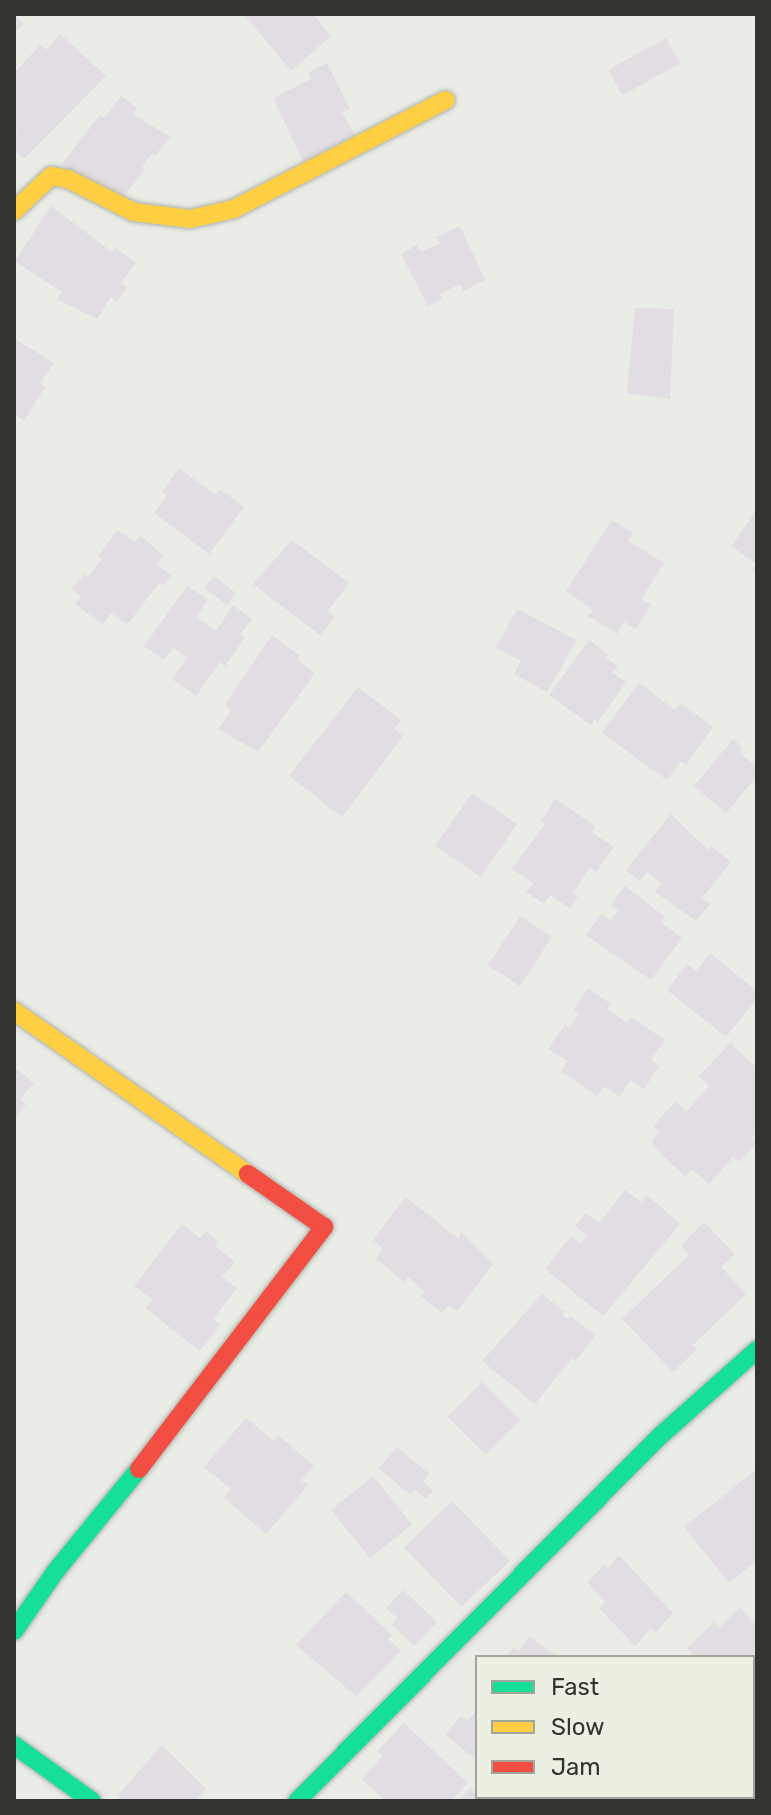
<!DOCTYPE html>
<html>
<head>
<meta charset="utf-8">
<style>
  body { margin:0 }
  #map { position:relative; width:771px; height:1815px; overflow:hidden; background:#eaede6; font-family:Rubik,sans-serif }
  div>[style] { position:absolute }
  .building>* { inset:0; background:#e2dce3; transform-origin:0 0 }
  .roads { filter:drop-shadow(0 0 2px #afb2ac) drop-shadow(0 0 2px #afb2ac) }
  .fast>* { height:18px; margin:-9px; padding:0 9px; transform-origin:9px; border-radius:9px; background:#16e098 }
  .slow>* { height:18px; margin:-9px; padding:0 9px; transform-origin:9px; border-radius:9px; background:#ffcf43 }
  .jam>* { height:18px; margin:-9px; padding:0 9px; transform-origin:9px; border-radius:9px; background:#f24e42 }
  span { translate:-50% -50%; white-space:nowrap; text-align:center; line-height:1.15; -webkit-text-stroke:6px #ebf0e3; paint-order:stroke }
  .frame { position:absolute; inset:0; border:16px solid #333530; pointer-events:none }
  .legend { position:absolute; left:475px; top:1655px; width:280px; height:144px; box-sizing:border-box; background:#ebf0e3; border:2px solid #a1a59b; margin:0; padding:10px 14px; list-style:none; font-size:24px; color:#333530 }
  .legend li { display:flex; align-items:center; gap:16px; height:40px }
  .legend b { width:40px; border:2px solid #a1a59b }
</style>
</head>
<body>
<div id="map">
  <div class="building">
    <i style="clip-path:polygon(14px 14px,24px 24px,14px 32px)"></i>
    <i style="clip-path:polygon(244px 14px,313px 14px,331px 36px,291px 71px)"></i>
    <i style="clip-path:polygon(60px 34px,106px 76px,24px 159px,14px 150px,17px 133px,14px 130px,14px 73px,40px 45px,46px 50px)"></i>
    <i style="left:666px;top:38px;width:29px;height:66px;rotate:61deg"></i>
    <i style="clip-path:polygon(327px 63px,350px 109px,342px 112px,355px 135px,303px 161px,273px 98px,311px 79px,308px 73px)"></i>
    <i style="clip-path:polygon(121px 96px,137px 108px,133px 114px,170px 137px,155px 156px,152px 154px,142px 166px,145px 169px,119px 203px,62px 164px,100px 115px,104px 118px)"></i>
    <i style="clip-path:polygon(51px 206px,112px 252px,115px 248px,136px 262px,121px 283px,127px 287px,117px 302px,111px 297px,97px 319px,57px 299px,62px 292px,15px 261px)"></i>
    <i style="clip-path:polygon(460px 226px,485px 280px,463px 291px,460px 284px,440px 294px,443px 299px,428px 306px,401px 254px,417px 245px,421px 252px,440px 243px,436px 237px)"></i>
    <i style="clip-path:polygon(635px 308px,674px 309px,670px 399px,627px 393px)"></i>
    <i style="clip-path:polygon(14px 338px,54px 363px,40px 383px,45px 387px,24px 421px,14px 414px)"></i>
    <i style="clip-path:polygon(179px 468px,215px 495px,220px 489px,244px 507px,209px 554px,154px 513px,167px 495px,162px 492px)"></i>
    <i style="clip-path:polygon(757px 510px,757px 573px,753px 570px,756px 564px,731px 546px)"></i>
    <i style="clip-path:polygon(612px 520px,633px 533px,628px 541px,664px 563px,641px 600px,651px 604px,636px 629px,624px 622px,617px 634px,588px 616px,593px 610px,566px 591px)"></i>
    <i style="clip-path:polygon(117px 530px,135px 542px,140px 536px,148px 542px,163px 556px,157px 565px,171px 575px,163px 586px,159px 583px,127px 625px,111px 613px,103px 625px,75px 604px,81px 596px,72px 589px,84px 574px,88px 577px,102px 559px,98px 556px)"></i>
    <i style="clip-path:polygon(292px 540px,349px 583px,328px 611px,335px 617px,320px 635px,253px 584px)"></i>
    <i style="left:214px;top:576px;width:28px;height:15px;rotate:38deg"></i>
    <i style="clip-path:polygon(187px 586px,208px 600px,196px 617px,216px 631px,233px 605px,252px 619px,240px 635px,245px 638px,225px 666px,220px 662px,196px 696px,172px 679px,187px 658px,173px 648px,164px 660px,144px 646px)"></i>
    <i style="clip-path:polygon(517px 609px,577px 640px,547px 692px,514px 674px,521px 661px,496px 647px)"></i>
    <i style="clip-path:polygon(272px 635px,300px 656px,297px 659px,315px 673px,258px 752px,218px 729px,231px 710px,225px 705px)"></i>
    <i style="clip-path:polygon(589px 640px,608px 654px,606px 658px,618px 666px,612px 672px,626px 682px,598px 722px,595px 719px,591px 725px,549px 695px)"></i>
    <i style="clip-path:polygon(639px 683px,675px 710px,681px 703px,713px 727px,686px 765px,681px 761px,667px 780px,602px 733px)"></i>
    <i style="clip-path:polygon(358px 687px,401px 720px,394px 729px,403px 736px,342px 817px,289px 776px)"></i>
    <i style="clip-path:polygon(733px 739px,743px 748px,740px 753px,757px 767px,757px 776px,726px 813px,694px 786px)"></i>
    <i style="left:472px;top:793px;width:55px;height:64px;rotate:35deg"></i>
    <i style="clip-path:polygon(555px 799px,595px 826px,592px 832px,614px 847px,596px 872px,590px 867px,573px 893px,578px 896px,570px 908px,550px 895px,544px 904px,526px 892px,533px 883px,512px 869px,545px 824px,541px 821px)"></i>
    <i style="clip-path:polygon(671px 814px,708px 850px,711px 846px,731px 862px,702px 898px,710px 904px,696px 921px,655px 892px,661px 883px,647px 872px,639px 881px,626px 870px)"></i>
    <i style="clip-path:polygon(625px 886px,665px 917px,661px 922px,682px 938px,651px 980px,586px 935px,602px 914px,611px 920px,618px 910px,611px 905px)"></i>
    <i style="left:520px;top:916px;width:38px;height:59px;rotate:33deg"></i>
    <i style="clip-path:polygon(710px 953px,757px 991px,757px 999px,726px 1037px,667px 990px,687px 964px,696px 971px)"></i>
    <i style="clip-path:polygon(588px 988px,611px 1004px,607px 1009px,627px 1023px,631px 1017px,665px 1040px,651px 1060px,659px 1066px,644px 1089px,630px 1080px,620px 1097px,605px 1086px,597px 1096px,561px 1071px,567px 1061px,548px 1049px,565px 1024px,569px 1028px,579px 1014px,574px 1010px)"></i>
    <i style="clip-path:polygon(730px 1043px,757px 1068px,757px 1131px,751px 1138px,757px 1143px,739px 1162px,733px 1157px,709px 1184px,692px 1169px,685px 1176px,664px 1157px,651px 1141px,660px 1132px,653px 1126px,676px 1101px,686px 1112px,709px 1086px,699px 1076px)"></i>
    <i style="clip-path:polygon(14px 1067px,34px 1083px,20px 1099px,26px 1104px,14px 1120px)"></i>
    <i style="clip-path:polygon(625px 1190px,641px 1202px,647px 1195px,680px 1224px,603px 1316px,545px 1269px,571px 1236px,581px 1244px,587px 1236px,575px 1226px,586px 1213px,599px 1223px)"></i>
    <i style="clip-path:polygon(405px 1197px,458px 1238px,461px 1232px,493px 1264px,457px 1311px,448px 1305px,442px 1313px,421px 1296px,425px 1292px,408px 1277px,404px 1282px,376px 1259px,383px 1248px,373px 1240px)"></i>
    <i style="clip-path:polygon(704px 1222px,735px 1254px,721px 1267px,746px 1294px,693px 1345px,697px 1349px,673px 1372px,622px 1319px,689px 1255px,681px 1245px)"></i>
    <i style="clip-path:polygon(182px 1224px,200px 1238px,206px 1231px,218px 1241px,215px 1246px,235px 1262px,222px 1277px,237px 1288px,213px 1319px,220px 1325px,200px 1351px,145px 1308px,152px 1299px,134px 1286px)"></i>
    <i style="clip-path:polygon(542px 1294px,565px 1312px,562px 1314px,568px 1319px,570px 1316px,596px 1335px,575px 1361px,572px 1358px,535px 1404px,482px 1361px)"></i>
    <i style="left:482px;top:1382px;width:54px;height:49px;rotate:45deg"></i>
    <i style="clip-path:polygon(246px 1418px,274px 1441px,278px 1435px,314px 1466px,301px 1480px,308px 1485px,266px 1534px,224px 1498px,231px 1489px,204px 1467px)"></i>
    <i style="clip-path:polygon(397px 1447px,429px 1474px,423px 1482px,433px 1491px,426px 1499px,415px 1490px,411px 1495px,379px 1469px)"></i>
    <i style="clip-path:polygon(757px 1469px,757px 1560px,729px 1583px,684px 1527px)"></i>
    <i style="left:373px;top:1476px;width:62px;height:54px;rotate:51deg"></i>
    <i style="left:452px;top:1501px;width:83px;height:67px;rotate:46deg"></i>
    <i style="clip-path:polygon(619px 1555px,673px 1613px,656px 1632px,651px 1628px,635px 1646px,599px 1608px,605px 1602px,587px 1582px,604px 1565px,608px 1568px)"></i>
    <i style="clip-path:polygon(403px 1590px,437px 1622px,414px 1646px,392px 1625px,397px 1618px,386px 1608px)"></i>
    <i style="clip-path:polygon(346px 1592px,392px 1635px,388px 1639px,401px 1651px,356px 1696px,296px 1645px)"></i>
    <i style="clip-path:polygon(740px 1607px,757px 1627px,757px 1668px,753px 1671px,753px 1657px,695px 1657px,687px 1648px,714px 1622px,719px 1628px)"></i>
    <i style="clip-path:polygon(529px 1636px,551px 1652px,563px 1657px,506px 1657px,514px 1647px,519px 1651px)"></i>
    <i style="clip-path:polygon(477px 1710px,477px 1753px,473px 1757px,445px 1735px,461px 1716px,467px 1721px)"></i>
    <i style="clip-path:polygon(404px 1723px,468px 1783px,451px 1801px,385px 1801px,362px 1779px,383px 1756px,377px 1751px)"></i>
    <i style="clip-path:polygon(162px 1745px,206px 1789px,194px 1801px,123px 1801px,118px 1795px)"></i>
    <i style="clip-path:polygon(471px 1787px,477px 1797px,486px 1801px,458px 1801px)"></i>
  </div>
  <div class="roads">
    <div class="fast">
      <i style="left:14px;top:1631px;width:72px;rotate:-55.2deg"></i>
      <i style="left:55px;top:1572px;width:133px;rotate:-50.8deg"></i>
      <i style="left:14px;top:1745px;width:96px;rotate:35.7deg"></i>
      <i style="left:297px;top:1801px;width:515px;rotate:-45.16deg"></i>
      <i style="left:660px;top:1436px;width:130px;rotate:-41.6deg"></i>
    </div>
    <div class="slow">
      <i style="left:14px;top:211px;width:51px;rotate:-43.4deg"></i>
      <i style="left:51px;top:176px;width:17px;rotate:10deg"></i>
      <i style="left:68px;top:179px;width:74px;rotate:26.6deg"></i>
      <i style="left:134px;top:212px;width:56px;rotate:7.1deg"></i>
      <i style="left:190px;top:219px;width:45px;rotate:-12.8deg"></i>
      <i style="left:234px;top:209px;width:238px;rotate:-27.2deg"></i>
      <i style="left:14px;top:1011px;width:285px;rotate:34.9deg"></i>
    </div>
    <div class="jam">
      <i style="left:139px;top:1469px;width:305px;rotate:-52.6deg"></i>
      <i style="left:324px;top:1227px;width:93px;rotate:-145.1deg"></i>
    </div>
  </div>
  <div class="frame"></div>
  <ul class="legend">
  <li><b style="height:10px;background:#16e098"></b>Fast</li>
  <li><b style="height:10px;background:#ffcf43"></b>Slow</li>
  <li><b style="height:10px;background:#f24e42"></b>Jam</li>
  </ul>
</div>
</body>
</html>
